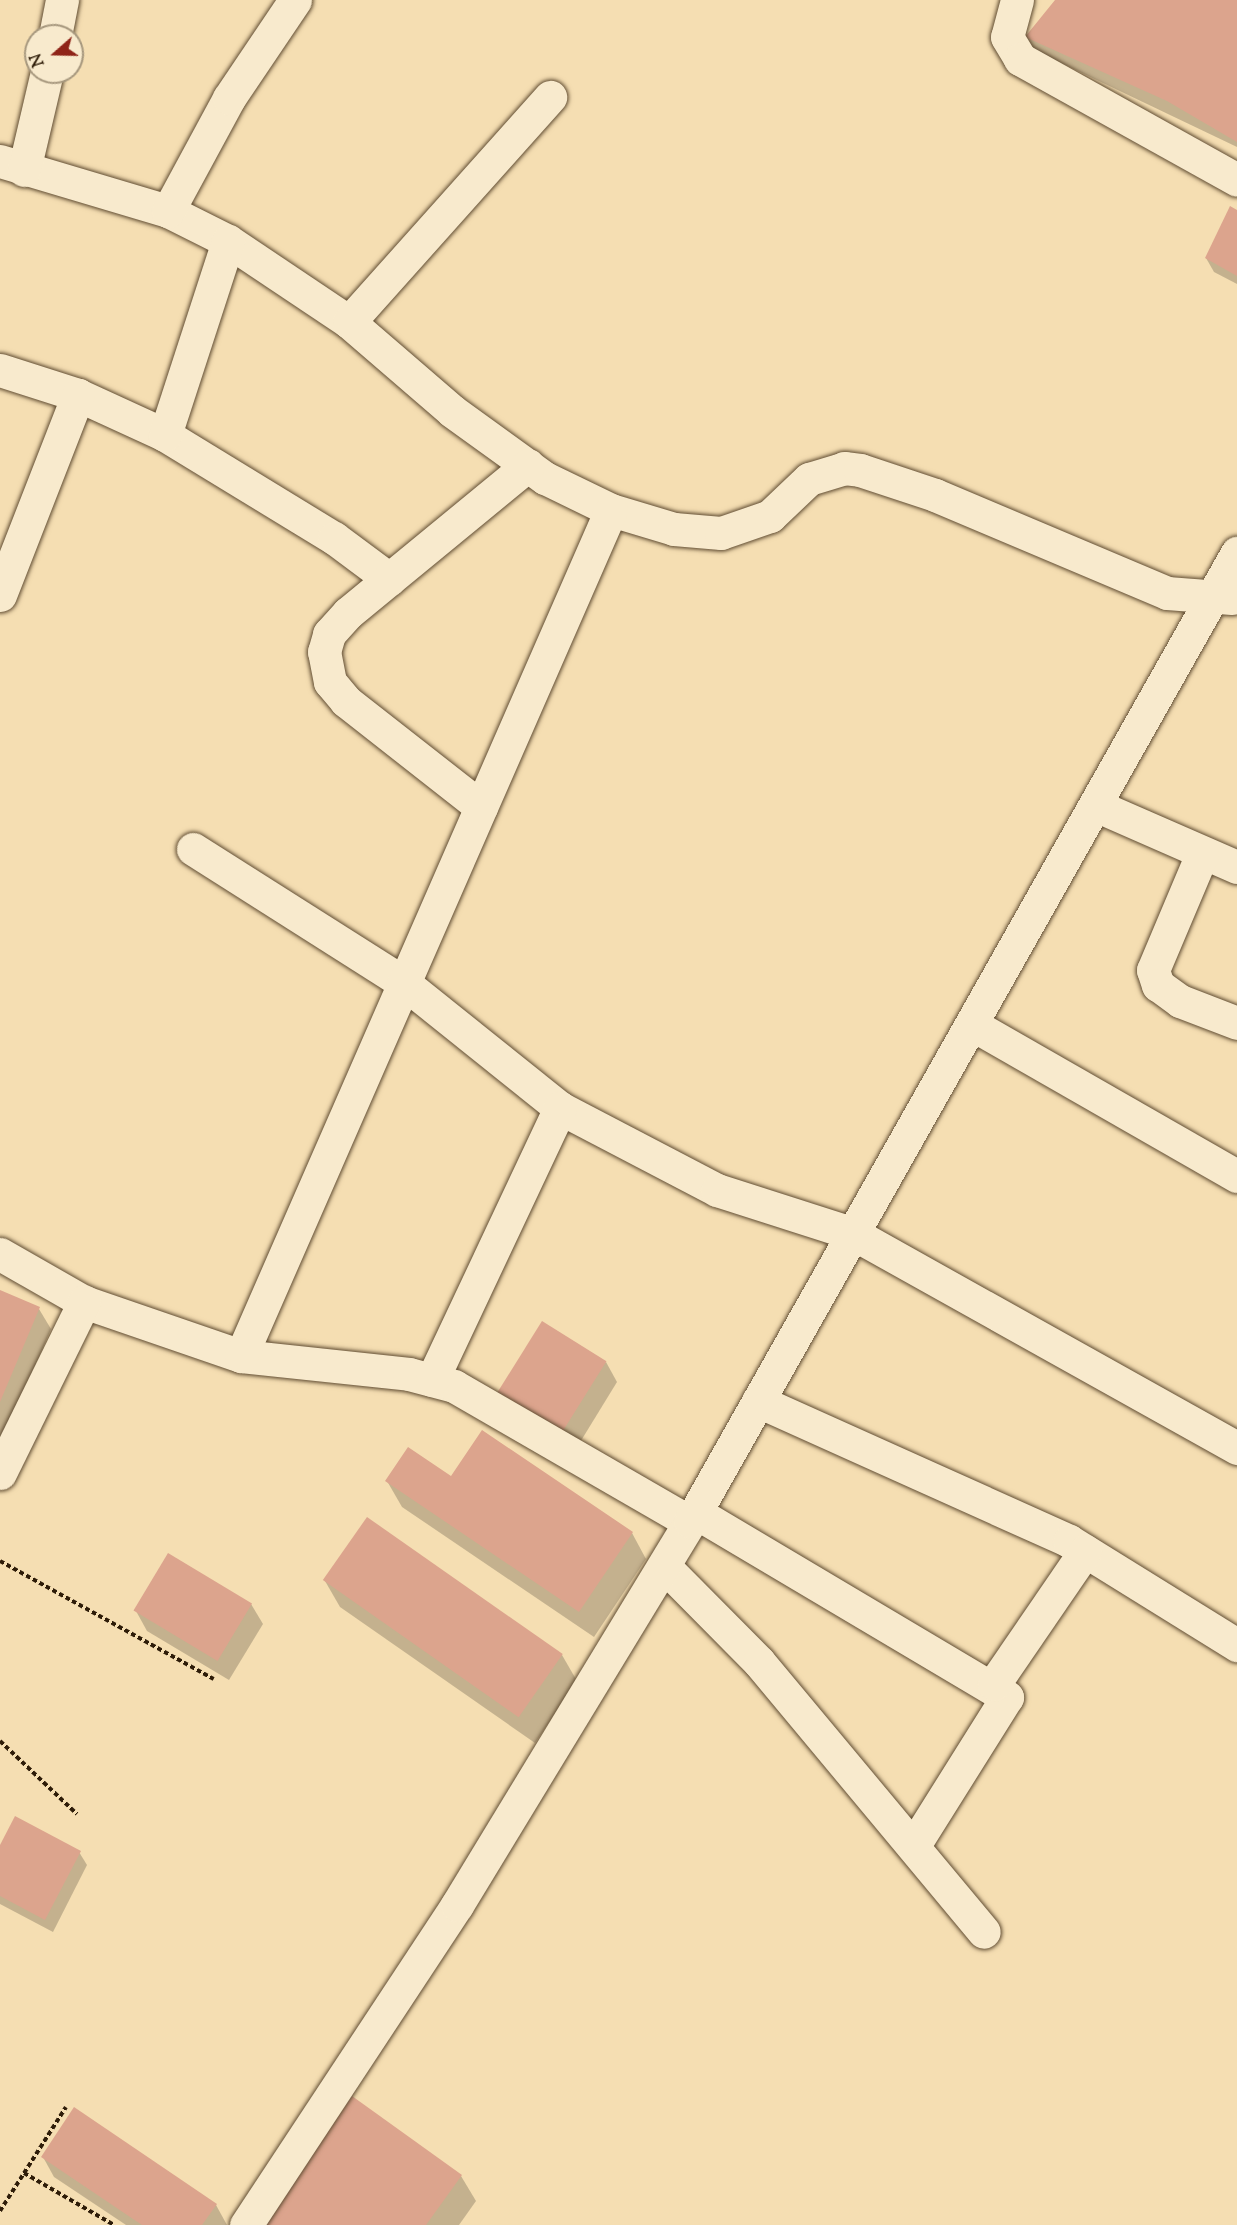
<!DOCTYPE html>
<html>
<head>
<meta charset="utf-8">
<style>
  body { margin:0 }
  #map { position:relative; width:1237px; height:2225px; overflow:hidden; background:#f5deb2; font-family:"Sorts Mill Goudy",serif }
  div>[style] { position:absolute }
  .shadow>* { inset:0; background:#0003 }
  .building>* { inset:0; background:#dca48d; transform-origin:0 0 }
  .path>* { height:4px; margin-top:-2px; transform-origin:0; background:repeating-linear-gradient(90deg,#2e1c08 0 4.5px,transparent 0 7.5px) }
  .roads { filter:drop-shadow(0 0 2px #604c32) drop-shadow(0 0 2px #604c32) }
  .street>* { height:33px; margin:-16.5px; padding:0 16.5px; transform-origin:16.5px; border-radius:16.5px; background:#f8eacd }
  span { translate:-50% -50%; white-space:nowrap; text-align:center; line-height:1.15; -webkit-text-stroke:6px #f8eacd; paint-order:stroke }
  .north { position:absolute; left:24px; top:24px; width:60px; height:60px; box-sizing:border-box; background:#f8eacd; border:2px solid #a7987e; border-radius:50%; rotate:250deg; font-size:16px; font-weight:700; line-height:24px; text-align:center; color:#2e1c08 }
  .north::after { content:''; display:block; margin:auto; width:21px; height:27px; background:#8f2418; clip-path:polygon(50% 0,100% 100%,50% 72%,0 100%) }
</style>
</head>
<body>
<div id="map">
  <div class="shadow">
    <i style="clip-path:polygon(1057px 0,1237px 0,1237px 147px,1034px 50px,1027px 37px)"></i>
    <i style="clip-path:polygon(1237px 212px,1237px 284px,1214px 272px,1206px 258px)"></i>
    <i style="clip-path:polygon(0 1292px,39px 1309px,51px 1329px,0 1447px)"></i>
    <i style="clip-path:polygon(606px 1362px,617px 1382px,571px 1457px,508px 1417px)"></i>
    <i style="clip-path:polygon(451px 1478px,632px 1533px,646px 1559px,594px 1637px,402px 1507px,387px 1481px)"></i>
    <i style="clip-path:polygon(368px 1519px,562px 1655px,577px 1681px,535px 1743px,340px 1607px,325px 1581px)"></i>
    <i style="clip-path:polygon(251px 1604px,263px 1624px,229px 1680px,147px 1631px,136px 1611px)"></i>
    <i style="clip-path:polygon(0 1848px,79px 1852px,87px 1865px,53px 1932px,0 1904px)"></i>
    <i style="clip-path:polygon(353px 2098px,461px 2176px,476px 2201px,459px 2225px,265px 2225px)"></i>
    <i style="clip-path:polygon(43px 2157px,216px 2205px,227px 2225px,126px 2225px,54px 2177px)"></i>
  </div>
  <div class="building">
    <i style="clip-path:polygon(1055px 0,1237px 0,1237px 142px,1167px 101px,1025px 37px)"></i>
    <i style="clip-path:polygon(1230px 206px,1237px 210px,1237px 276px,1205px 258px)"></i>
    <i style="clip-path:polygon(0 1290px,40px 1307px,0 1402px)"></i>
    <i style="left:542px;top:1321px;width:76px;height:89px;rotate:32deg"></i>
    <i style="clip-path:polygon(482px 1430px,633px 1532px,579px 1612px,385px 1481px,408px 1447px,451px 1476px)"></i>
    <i style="left:367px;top:1517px;width:239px;height:77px;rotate:35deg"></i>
    <i style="left:168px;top:1553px;width:98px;height:67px;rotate:31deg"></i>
    <i style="clip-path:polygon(15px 1816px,81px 1851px,45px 1920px,0 1896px,0 1845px)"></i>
    <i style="clip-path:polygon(352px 2096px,462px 2175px,426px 2225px,265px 2225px)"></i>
    <i style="clip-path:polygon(74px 2107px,217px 2204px,202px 2225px,142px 2225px,41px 2157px)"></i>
  </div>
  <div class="path">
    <i style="left:0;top:1561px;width:244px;rotate:28.9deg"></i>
    <i style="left:0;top:1741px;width:106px;rotate:43.5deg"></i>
    <i style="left:24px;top:2173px;width:104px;rotate:30deg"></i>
    <i style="left:0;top:2211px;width:123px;rotate:-57.6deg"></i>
  </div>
  <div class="roads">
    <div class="street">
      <i style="left:1017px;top:0;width:38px;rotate:105deg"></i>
      <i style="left:1007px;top:37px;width:26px;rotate:59deg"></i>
      <i style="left:1020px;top:59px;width:248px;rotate:29.1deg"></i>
      <i style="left:55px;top:36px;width:37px;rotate:-79deg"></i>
      <i style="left:0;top:161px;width:175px;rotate:16.6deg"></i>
      <i style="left:168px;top:211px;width:67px;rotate:26.6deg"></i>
      <i style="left:228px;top:241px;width:146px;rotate:33.8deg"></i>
      <i style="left:349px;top:322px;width:136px;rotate:40.8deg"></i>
      <i style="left:452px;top:411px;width:115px;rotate:35.8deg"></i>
      <i style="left:545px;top:478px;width:73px;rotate:25.9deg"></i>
      <i style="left:611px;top:510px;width:66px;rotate:16.8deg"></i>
      <i style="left:674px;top:529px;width:47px;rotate:4.9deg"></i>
      <i style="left:721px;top:533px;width:52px;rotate:-19.1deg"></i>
      <i style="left:770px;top:516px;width:54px;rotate:-43.5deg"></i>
      <i style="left:809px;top:479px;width:37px;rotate:-17deg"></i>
      <i style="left:844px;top:468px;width:16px;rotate:7deg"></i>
      <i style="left:860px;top:470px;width:79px;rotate:18.4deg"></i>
      <i style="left:935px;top:495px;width:252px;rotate:22.9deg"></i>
      <i style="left:1167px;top:593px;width:65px;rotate:4.4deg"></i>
      <i style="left:24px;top:170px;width:101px;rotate:-76.8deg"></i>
      <i style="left:168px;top:211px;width:128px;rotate:-61.6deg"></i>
      <i style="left:229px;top:98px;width:118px;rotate:-56deg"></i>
      <i style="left:349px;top:322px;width:302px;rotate:-48.2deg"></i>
      <i style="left:0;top:370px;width:82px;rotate:17.8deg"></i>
      <i style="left:78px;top:395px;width:96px;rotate:24.7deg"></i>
      <i style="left:165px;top:435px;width:198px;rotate:31.4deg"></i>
      <i style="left:334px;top:538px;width:69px;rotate:36.7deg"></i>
      <i style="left:165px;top:435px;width:204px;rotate:-72deg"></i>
      <i style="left:0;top:595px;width:215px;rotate:-68.7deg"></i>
      <i style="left:1095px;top:805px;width:155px;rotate:23.6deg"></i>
      <i style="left:481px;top:807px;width:172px;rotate:-141.9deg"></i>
      <i style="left:346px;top:701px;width:25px;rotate:-130deg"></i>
      <i style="left:330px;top:682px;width:31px;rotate:-101deg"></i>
      <i style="left:324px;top:652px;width:19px;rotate:-74deg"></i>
      <i style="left:329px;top:634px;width:28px;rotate:-48deg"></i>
      <i style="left:348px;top:613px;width:233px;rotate:-39.4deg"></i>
      <i style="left:193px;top:849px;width:250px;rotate:32.4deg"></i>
      <i style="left:404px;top:983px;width:200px;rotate:38.7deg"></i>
      <i style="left:560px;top:1108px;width:177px;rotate:27.6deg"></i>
      <i style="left:717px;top:1190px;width:144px;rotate:17.8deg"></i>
      <i style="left:854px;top:1234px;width:439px;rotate:29.2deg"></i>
      <i style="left:1202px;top:854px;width:126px;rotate:112.9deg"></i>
      <i style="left:1153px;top:970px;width:16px;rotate:72deg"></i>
      <i style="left:1158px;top:985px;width:27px;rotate:36deg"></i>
      <i style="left:1180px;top:1001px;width:61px;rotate:21.1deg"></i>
      <i style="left:973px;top:1025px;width:304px;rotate:29.8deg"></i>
      <i style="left:0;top:1254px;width:97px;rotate:29.7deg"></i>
      <i style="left:84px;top:1302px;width:166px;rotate:19deg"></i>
      <i style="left:241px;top:1356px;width:169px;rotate:6.1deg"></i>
      <i style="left:409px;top:1374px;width:47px;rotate:14.9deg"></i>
      <i style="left:454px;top:1386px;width:272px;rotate:30deg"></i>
      <i style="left:241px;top:1356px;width:923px;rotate:-66.38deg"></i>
      <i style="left:432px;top:1380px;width:301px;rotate:-64.8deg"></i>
      <i style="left:758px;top:1401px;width:341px;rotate:24.2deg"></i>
      <i style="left:1069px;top:1541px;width:198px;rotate:31.8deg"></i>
      <i style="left:0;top:1473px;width:191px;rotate:-63.8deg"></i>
      <i style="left:695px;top:1512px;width:363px;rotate:30.7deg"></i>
      <i style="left:1007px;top:1697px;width:175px;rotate:122.1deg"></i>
      <i style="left:664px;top:1566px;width:135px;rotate:45.3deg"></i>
      <i style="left:759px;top:1662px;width:351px;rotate:50.2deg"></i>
      <i style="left:994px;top:1684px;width:161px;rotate:-55.6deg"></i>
      <i style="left:246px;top:2225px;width:383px;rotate:-56.6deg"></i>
      <i style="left:457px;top:1905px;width:448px;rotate:-58.7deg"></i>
      <i style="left:690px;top:1522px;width:1113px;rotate:-60.56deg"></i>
    </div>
  </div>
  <div class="north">N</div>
</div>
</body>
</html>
